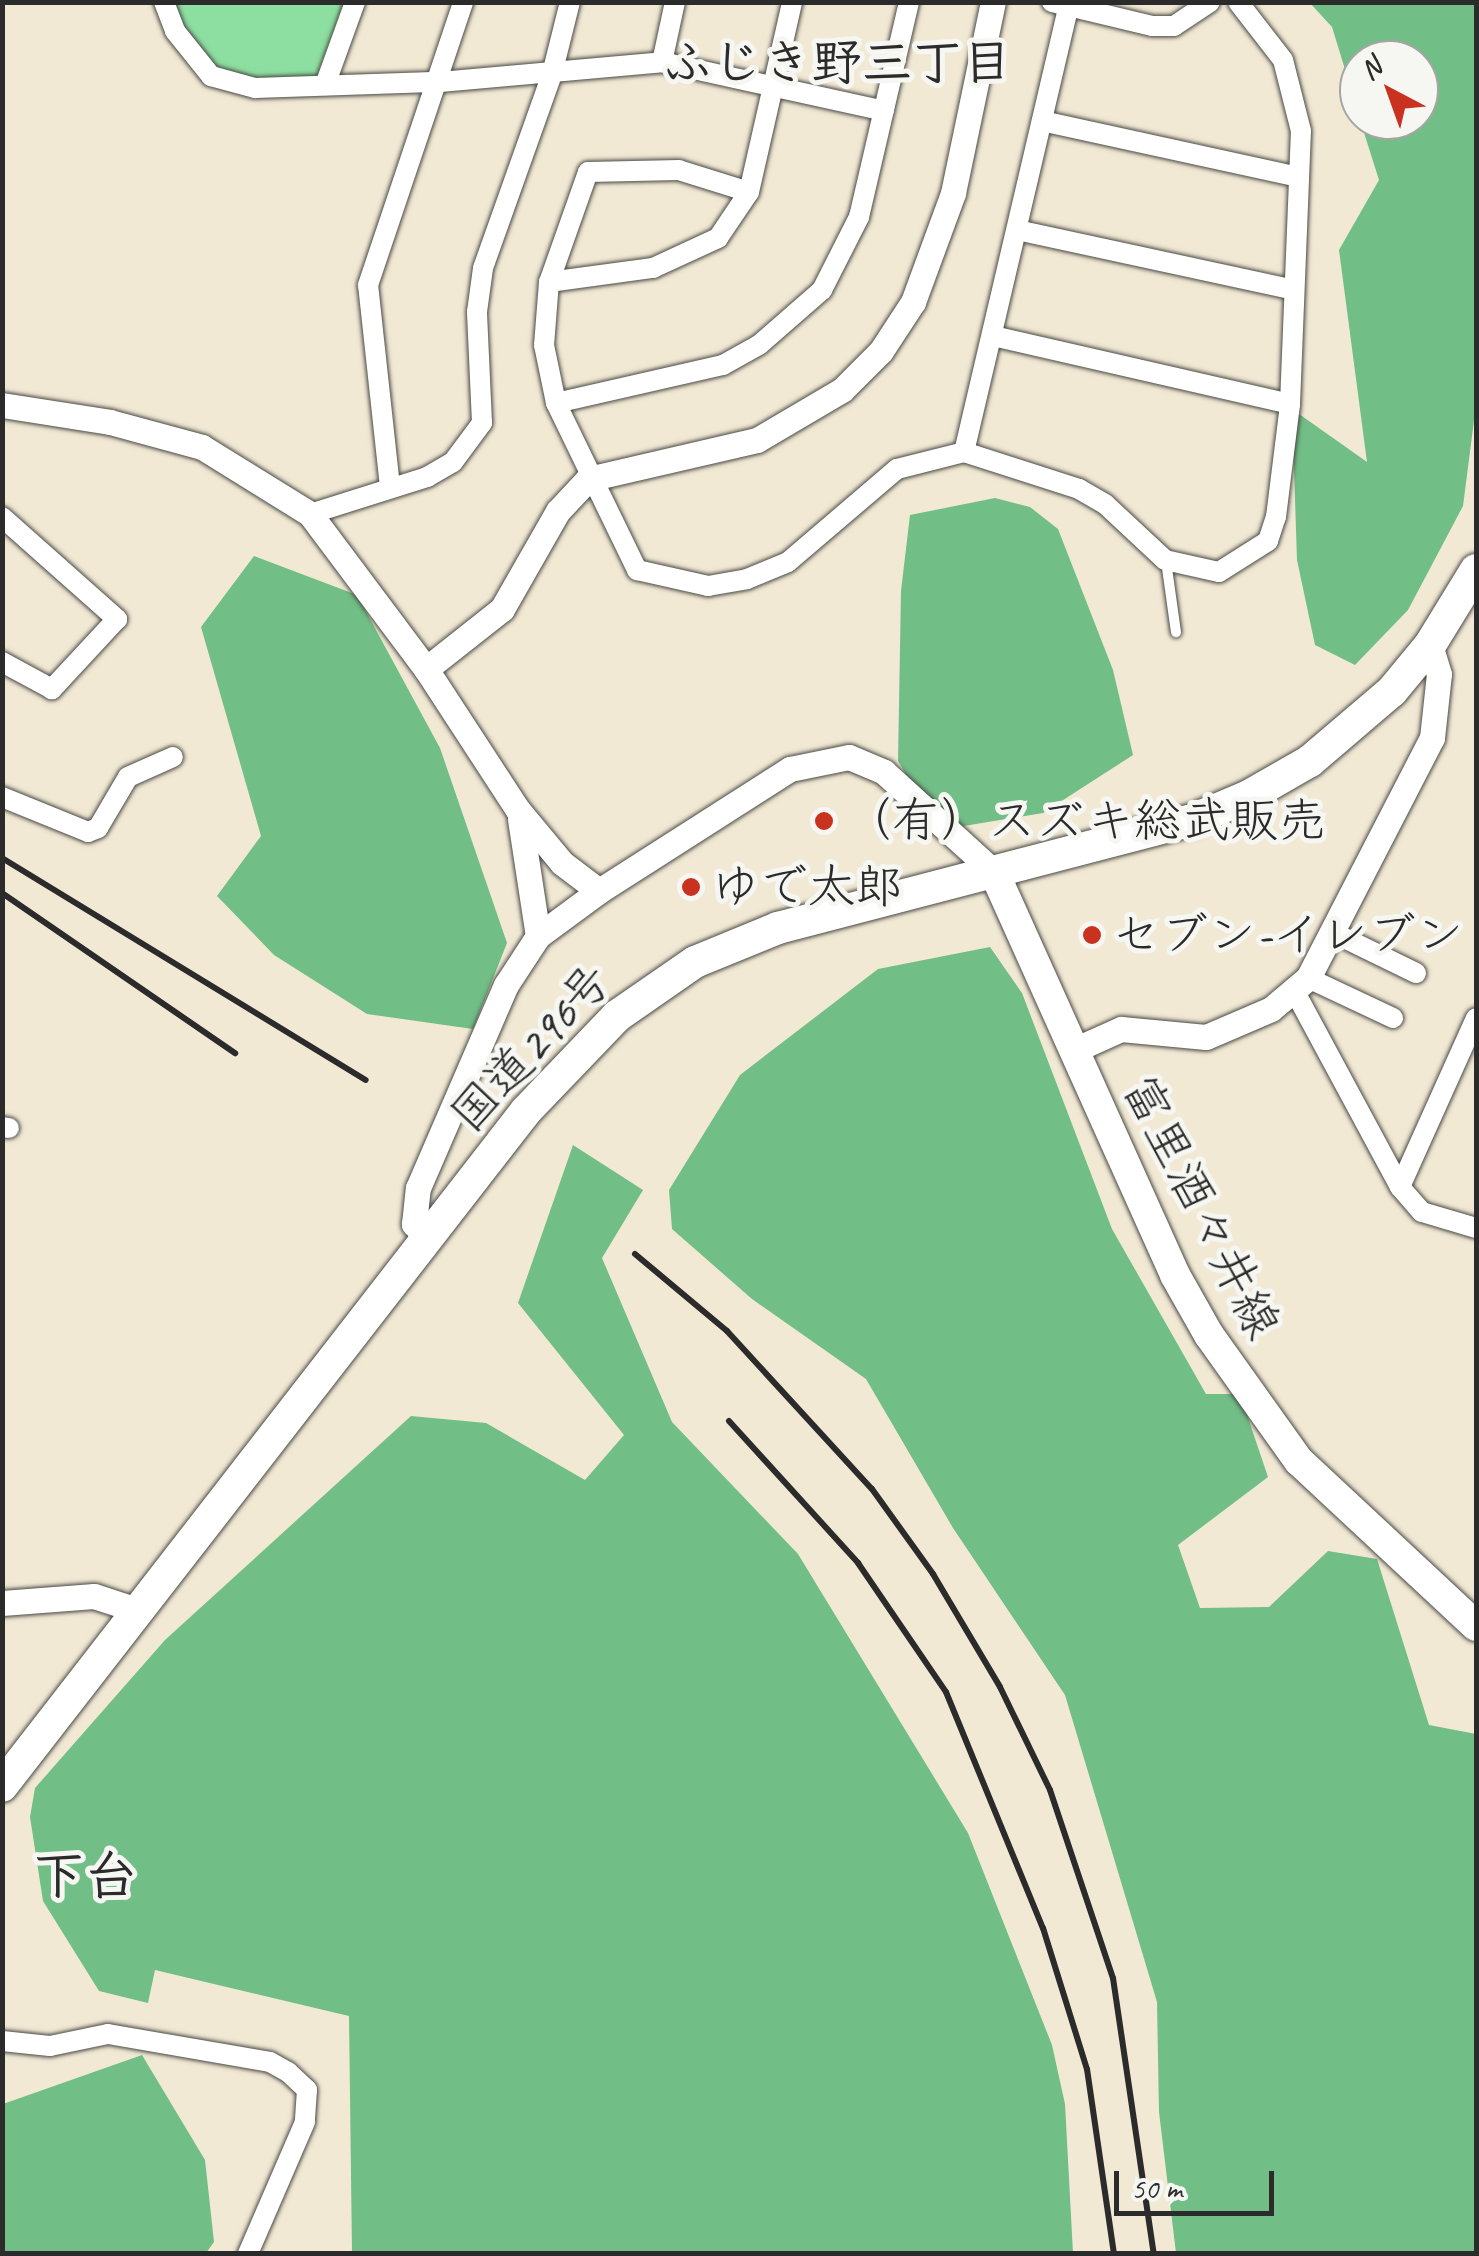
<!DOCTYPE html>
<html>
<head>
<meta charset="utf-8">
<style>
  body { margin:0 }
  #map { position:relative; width:1479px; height:2256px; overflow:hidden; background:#f1e9d4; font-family:Caveat,"Klee One",sans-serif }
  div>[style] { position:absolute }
  .green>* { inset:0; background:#8cdfa0 }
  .forest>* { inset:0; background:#71be86 }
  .roads { filter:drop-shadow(0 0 2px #494844) drop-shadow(0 0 2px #494844) }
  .service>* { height:10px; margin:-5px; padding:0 5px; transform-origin:5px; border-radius:5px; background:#fff }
  .minor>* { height:20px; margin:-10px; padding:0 10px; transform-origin:10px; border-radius:10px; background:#fff }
  .tertiary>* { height:25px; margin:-12.5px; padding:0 12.5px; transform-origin:12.5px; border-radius:12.5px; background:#fff }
  .primary>* { height:30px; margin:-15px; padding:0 15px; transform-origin:15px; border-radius:15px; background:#fff }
  .trunk>* { height:32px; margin:-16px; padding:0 16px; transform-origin:16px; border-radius:16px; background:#fff }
  .rail>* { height:6px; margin:-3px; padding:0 3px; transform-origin:3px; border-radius:3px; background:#2b2b2b }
  .dots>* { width:28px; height:28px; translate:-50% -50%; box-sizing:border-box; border:5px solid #f6f6f2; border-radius:50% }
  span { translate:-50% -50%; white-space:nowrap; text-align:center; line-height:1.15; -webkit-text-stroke:10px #f6f6f2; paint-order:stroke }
  .poi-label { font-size:48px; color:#2b2b2b }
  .left { translate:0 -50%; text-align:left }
  .street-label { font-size:48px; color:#2b2b2b }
  .neighbourhood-label { font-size:50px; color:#2b2b2b; font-weight:700 }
  .quarter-label { font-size:52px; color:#2b2b2b; font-weight:700 }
  .frame { position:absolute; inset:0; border:5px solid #2b2b2b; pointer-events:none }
  .north { position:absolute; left:1339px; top:40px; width:100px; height:100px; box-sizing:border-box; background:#f6f6f2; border:2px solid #a5a5a2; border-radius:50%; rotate:319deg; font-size:28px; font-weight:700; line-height:40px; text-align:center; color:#2b2b2b }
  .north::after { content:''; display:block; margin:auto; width:35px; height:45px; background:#c8321e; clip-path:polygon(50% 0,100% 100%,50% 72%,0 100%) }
  .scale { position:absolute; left:1114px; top:2171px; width:160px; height:45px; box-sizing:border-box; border:5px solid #2b2b2b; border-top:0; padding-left:12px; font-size:30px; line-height:35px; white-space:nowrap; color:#2b2b2b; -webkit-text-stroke:8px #f6f6f2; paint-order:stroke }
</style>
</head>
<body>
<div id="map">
  <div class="green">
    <i style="clip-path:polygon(173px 3px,348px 3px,321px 80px,258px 82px,215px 70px,183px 28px)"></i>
  </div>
  <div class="forest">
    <i style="clip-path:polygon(1310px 3px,1476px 3px,1476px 405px,1463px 506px,1408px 610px,1355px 665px,1315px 645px,1297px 560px,1292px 409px,1367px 462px,1339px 250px,1379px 180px,1360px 120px,1419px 120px,1419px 60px,1359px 60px,1359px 115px,1332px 27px)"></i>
    <i style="clip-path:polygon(995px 498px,1030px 507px,1058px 529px,1113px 670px,1133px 755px,1043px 813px,958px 827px,921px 799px,898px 761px,901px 591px,910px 515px)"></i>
    <i style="clip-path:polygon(254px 556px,357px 595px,440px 748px,507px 943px,473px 1029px,367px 1014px,274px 955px,217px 896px,261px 836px,201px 627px)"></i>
    <i style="clip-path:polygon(990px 947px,1022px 993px,1112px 1229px,1206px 1394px,1240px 1394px,1268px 1477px,1178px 1545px,1200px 1608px,1269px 1607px,1328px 1551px,1377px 1559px,1429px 1725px,1476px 1734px,1476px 2253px,1176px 2253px,1159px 2112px,1157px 2002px,1065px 1695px,953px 1528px,866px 1379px,752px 1299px,672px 1229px,669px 1190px,740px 1075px,878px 969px)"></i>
    <i style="clip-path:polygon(573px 1145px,643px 1190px,602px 1258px,672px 1422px,798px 1554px,968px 1833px,1052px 2045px,1065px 2104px,1073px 2253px,352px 2253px,349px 2016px,155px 1970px,148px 2003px,99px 1991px,43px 1901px,30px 1817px,35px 1788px,165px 1640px,411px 1416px,486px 1423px,585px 1480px,624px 1435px,518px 1303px)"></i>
    <i style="clip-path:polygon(142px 2055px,205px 2160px,214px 2242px,206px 2253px,3px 2253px,3px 2104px)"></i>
  </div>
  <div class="roads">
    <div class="service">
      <i style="left:1166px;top:561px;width:72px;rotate:82deg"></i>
    </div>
    <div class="minor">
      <i style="left:164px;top:2px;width:31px;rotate:69deg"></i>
      <i style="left:175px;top:31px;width:58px;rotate:51.3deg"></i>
      <i style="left:211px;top:76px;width:46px;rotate:15.3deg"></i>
      <i style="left:255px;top:88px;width:185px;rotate:-1.9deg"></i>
      <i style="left:440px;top:82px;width:223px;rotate:-5.1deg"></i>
      <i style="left:662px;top:62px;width:227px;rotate:12.4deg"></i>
      <i style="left:1052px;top:2px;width:103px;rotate:13.5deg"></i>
      <i style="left:1152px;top:26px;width:22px"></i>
      <i style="left:1174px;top:26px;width:43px;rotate:-33.7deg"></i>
      <i style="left:662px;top:62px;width:61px;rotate:-77.8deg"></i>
      <i style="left:325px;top:85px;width:88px;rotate:-70.1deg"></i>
      <i style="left:1042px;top:121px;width:262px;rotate:12.3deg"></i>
      <i style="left:749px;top:192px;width:73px;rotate:-162.6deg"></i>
      <i style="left:679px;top:170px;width:91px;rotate:178.7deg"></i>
      <i style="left:588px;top:172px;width:117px;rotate:109.5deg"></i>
      <i style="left:549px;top:282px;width:63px;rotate:94.5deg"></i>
      <i style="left:544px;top:345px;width:59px;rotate:78.3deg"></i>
      <i style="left:556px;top:403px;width:186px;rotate:64.1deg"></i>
      <i style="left:637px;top:570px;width:73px;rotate:12.7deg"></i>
      <i style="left:708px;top:586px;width:40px;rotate:-10deg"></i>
      <i style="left:747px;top:579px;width:44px;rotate:-22.5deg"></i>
      <i style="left:788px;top:562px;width:143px;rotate:-40.5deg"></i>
      <i style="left:897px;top:469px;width:69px;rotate:-14.2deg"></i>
      <i style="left:964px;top:452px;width:121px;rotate:17.8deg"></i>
      <i style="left:1079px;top:489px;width:30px;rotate:30deg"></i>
      <i style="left:1105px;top:504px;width:82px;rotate:43deg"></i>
      <i style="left:1165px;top:560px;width:55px;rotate:12.5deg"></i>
      <i style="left:1219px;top:572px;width:58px;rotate:-32.3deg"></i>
      <i style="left:1268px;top:541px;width:25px;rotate:-72deg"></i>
      <i style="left:1276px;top:517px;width:114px;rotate:-82.9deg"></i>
      <i style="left:1290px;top:404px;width:273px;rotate:-87.7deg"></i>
      <i style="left:1301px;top:131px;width:73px;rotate:-104.2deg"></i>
      <i style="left:1283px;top:60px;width:73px;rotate:-127.8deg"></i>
      <i style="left:1017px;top:230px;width:283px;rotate:12.2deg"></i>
      <i style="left:549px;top:282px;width:105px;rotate:-7.7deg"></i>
      <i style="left:653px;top:268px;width:72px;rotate:-24.8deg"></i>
      <i style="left:718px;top:238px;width:55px;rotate:-56deg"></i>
      <i style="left:749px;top:192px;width:195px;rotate:-77.2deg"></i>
      <i style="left:993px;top:336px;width:305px;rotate:12.9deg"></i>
      <i style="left:556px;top:403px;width:171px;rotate:-12.8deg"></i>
      <i style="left:723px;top:365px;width:41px;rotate:-29.1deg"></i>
      <i style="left:759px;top:345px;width:84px;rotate:-41.1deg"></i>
      <i style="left:822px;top:290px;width:82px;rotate:-63.1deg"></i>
      <i style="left:859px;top:217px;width:221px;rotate:-76.9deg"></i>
      <i style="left:964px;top:452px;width:458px;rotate:-76.8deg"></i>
      <i style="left:390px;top:487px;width:203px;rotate:-96.2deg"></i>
      <i style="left:368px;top:285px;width:299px;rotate:-71.4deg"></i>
      <i style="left:310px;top:514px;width:123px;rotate:-17.5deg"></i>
      <i style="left:427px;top:477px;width:30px;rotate:-30deg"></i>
      <i style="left:453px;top:462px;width:49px;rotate:-53.4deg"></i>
      <i style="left:482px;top:423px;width:111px;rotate:-92.6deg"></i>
      <i style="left:477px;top:312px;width:44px;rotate:-82.2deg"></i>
      <i style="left:483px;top:268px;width:206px;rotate:-70.4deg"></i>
      <i style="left:552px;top:74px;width:74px;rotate:-76deg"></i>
      <i style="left:2px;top:517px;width:154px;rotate:41.6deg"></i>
      <i style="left:117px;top:619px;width:96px;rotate:132.9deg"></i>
      <i style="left:52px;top:689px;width:57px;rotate:-151.6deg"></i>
      <i style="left:2px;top:797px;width:93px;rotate:22.1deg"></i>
      <i style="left:88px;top:832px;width:11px;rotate:-22deg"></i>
      <i style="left:98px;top:828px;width:59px;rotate:-59.5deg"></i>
      <i style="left:128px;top:777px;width:49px;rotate:-24deg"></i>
      <i style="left:1336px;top:934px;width:89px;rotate:26deg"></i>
      <i style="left:1308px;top:978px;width:94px;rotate:25.2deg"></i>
      <i style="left:1295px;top:992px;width:221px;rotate:61.7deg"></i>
      <i style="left:1400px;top:1187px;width:33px;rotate:49deg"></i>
      <i style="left:1422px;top:1212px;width:56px;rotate:16.5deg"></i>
      <i style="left:2px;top:1127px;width:7px;rotate:8deg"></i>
      <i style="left:1400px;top:1187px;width:185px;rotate:-65.8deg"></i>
      <i style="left:2px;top:2041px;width:48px;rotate:5.9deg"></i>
      <i style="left:50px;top:2046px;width:59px;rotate:-11.7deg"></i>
      <i style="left:108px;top:2034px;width:164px;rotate:9.8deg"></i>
      <i style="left:270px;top:2062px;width:21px;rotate:29deg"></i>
      <i style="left:288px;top:2072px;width:26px;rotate:43deg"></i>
      <i style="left:307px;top:2090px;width:32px;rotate:94deg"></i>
      <i style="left:305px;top:2122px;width:144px;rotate:113.4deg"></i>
    </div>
    <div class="tertiary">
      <i style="left:2px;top:405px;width:109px;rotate:8.9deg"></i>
      <i style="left:110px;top:422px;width:95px;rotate:15.2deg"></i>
      <i style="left:202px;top:447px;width:127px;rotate:31.8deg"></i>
      <i style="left:310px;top:514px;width:194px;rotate:53.2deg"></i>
      <i style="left:426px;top:669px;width:168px;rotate:56.9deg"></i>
      <i style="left:518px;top:810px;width:69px;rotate:50.3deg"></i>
      <i style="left:562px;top:863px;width:46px;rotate:37.1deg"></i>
      <i style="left:426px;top:669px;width:97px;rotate:-38.3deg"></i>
      <i style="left:502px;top:609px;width:113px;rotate:-60.3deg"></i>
      <i style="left:558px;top:511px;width:44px;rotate:-46.8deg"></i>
      <i style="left:588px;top:479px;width:173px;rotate:-13deg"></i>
      <i style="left:757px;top:440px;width:99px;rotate:-30.5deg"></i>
      <i style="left:842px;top:390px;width:55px;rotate:-45deg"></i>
      <i style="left:881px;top:351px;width:59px;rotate:-56.9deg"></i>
      <i style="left:913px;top:302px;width:116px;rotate:-69.8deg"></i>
      <i style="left:953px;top:193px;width:195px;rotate:-78.2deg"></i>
      <i style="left:520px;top:819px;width:118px;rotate:81.3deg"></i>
      <i style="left:1072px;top:1051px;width:54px;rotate:-24.2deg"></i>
      <i style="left:1121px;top:1029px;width:85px;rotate:5.4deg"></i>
      <i style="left:1206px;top:1037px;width:71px;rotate:-23.3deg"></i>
      <i style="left:1271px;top:1009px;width:48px;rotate:-40deg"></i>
      <i style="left:1308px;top:978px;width:270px;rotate:-62.7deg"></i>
      <i style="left:1432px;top:738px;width:64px;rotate:-83.8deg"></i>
      <i style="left:1439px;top:674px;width:30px;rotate:-107deg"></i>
      <i style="left:428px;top:1238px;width:20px;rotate:-135deg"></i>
      <i style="left:414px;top:1224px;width:36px;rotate:-84deg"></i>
      <i style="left:418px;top:1188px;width:221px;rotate:-66.6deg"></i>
      <i style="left:506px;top:985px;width:59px;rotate:-56.9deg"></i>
      <i style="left:538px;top:936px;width:76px;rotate:-36.4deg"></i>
      <i style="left:599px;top:891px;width:227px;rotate:-32.6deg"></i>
      <i style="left:790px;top:769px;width:60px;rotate:-11.5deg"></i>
      <i style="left:849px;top:757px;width:38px;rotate:23deg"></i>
      <i style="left:884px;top:772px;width:149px;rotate:42.3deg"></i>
      <i style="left:2px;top:1603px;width:92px;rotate:-4.4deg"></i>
      <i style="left:94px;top:1596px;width:48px;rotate:18.1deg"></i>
    </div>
    <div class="primary">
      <i style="left:994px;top:872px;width:442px;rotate:65.8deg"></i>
      <i style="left:1175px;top:1275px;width:69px;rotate:60.5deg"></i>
      <i style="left:1209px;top:1335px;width:155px;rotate:54.5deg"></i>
      <i style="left:1299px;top:1461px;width:242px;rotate:43deg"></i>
    </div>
    <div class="trunk">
      <i style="left:2px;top:1786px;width:855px;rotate:-52.18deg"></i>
      <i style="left:526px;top:1111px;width:132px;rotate:-46.2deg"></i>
      <i style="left:617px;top:1016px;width:95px;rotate:-34.7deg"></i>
      <i style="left:695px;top:962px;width:90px;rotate:-22.3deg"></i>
      <i style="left:778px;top:928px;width:426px;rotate:-14.6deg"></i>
      <i style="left:1190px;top:821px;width:64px;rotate:-23deg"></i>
      <i style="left:1249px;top:796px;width:70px;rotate:-29.8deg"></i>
      <i style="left:1310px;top:761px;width:108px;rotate:-40.5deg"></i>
      <i style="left:1392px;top:691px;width:60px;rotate:-50.4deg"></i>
      <i style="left:1430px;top:645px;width:88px;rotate:-58.5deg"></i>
    </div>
  </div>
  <div class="rail">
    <i style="left:2px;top:858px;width:426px;rotate:31.4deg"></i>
    <i style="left:2px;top:893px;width:283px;rotate:34.5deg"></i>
    <i style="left:635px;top:1254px;width:120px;rotate:39.9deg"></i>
    <i style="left:727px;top:1331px;width:214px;rotate:47.5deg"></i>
    <i style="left:872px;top:1489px;width:105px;rotate:54.3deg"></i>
    <i style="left:933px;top:1574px;width:131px;rotate:59.3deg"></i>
    <i style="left:1000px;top:1687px;width:114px;rotate:64.1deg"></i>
    <i style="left:1050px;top:1790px;width:198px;rotate:71.5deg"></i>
    <i style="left:1113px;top:1978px;width:279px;rotate:81.6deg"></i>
    <i style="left:729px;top:1421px;width:192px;rotate:47.7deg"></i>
    <i style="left:858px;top:1563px;width:156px;rotate:55.7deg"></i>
    <i style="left:946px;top:1692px;width:255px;rotate:67.7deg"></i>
    <i style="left:1043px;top:1928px;width:148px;rotate:72.7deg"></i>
    <i style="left:1087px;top:2069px;width:187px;rotate:81.7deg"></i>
  </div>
  <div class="dots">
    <i style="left:824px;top:821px;background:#c8321e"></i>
    <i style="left:691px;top:887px;background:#c8321e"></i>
    <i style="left:1092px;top:935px;background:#c8321e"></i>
  </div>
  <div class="poi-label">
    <span class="left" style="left:844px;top:821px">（有）スズキ総武販売</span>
    <span class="left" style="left:711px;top:887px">ゆで太郎</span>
    <span class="left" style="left:1112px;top:935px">セブン-イレブン</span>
  </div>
  <div class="street-label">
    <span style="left:531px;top:1048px;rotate:-47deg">国道296号</span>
    <span style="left:1201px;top:1207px;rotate:63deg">富里酒々井線</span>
  </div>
  <div class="neighbourhood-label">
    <span style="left:837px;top:63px">ふじき野三丁目</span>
  </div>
  <div class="quarter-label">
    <span style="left:85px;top:1877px">下台</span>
  </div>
  <div class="frame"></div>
  <div class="north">N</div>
  <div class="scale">50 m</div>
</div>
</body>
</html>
